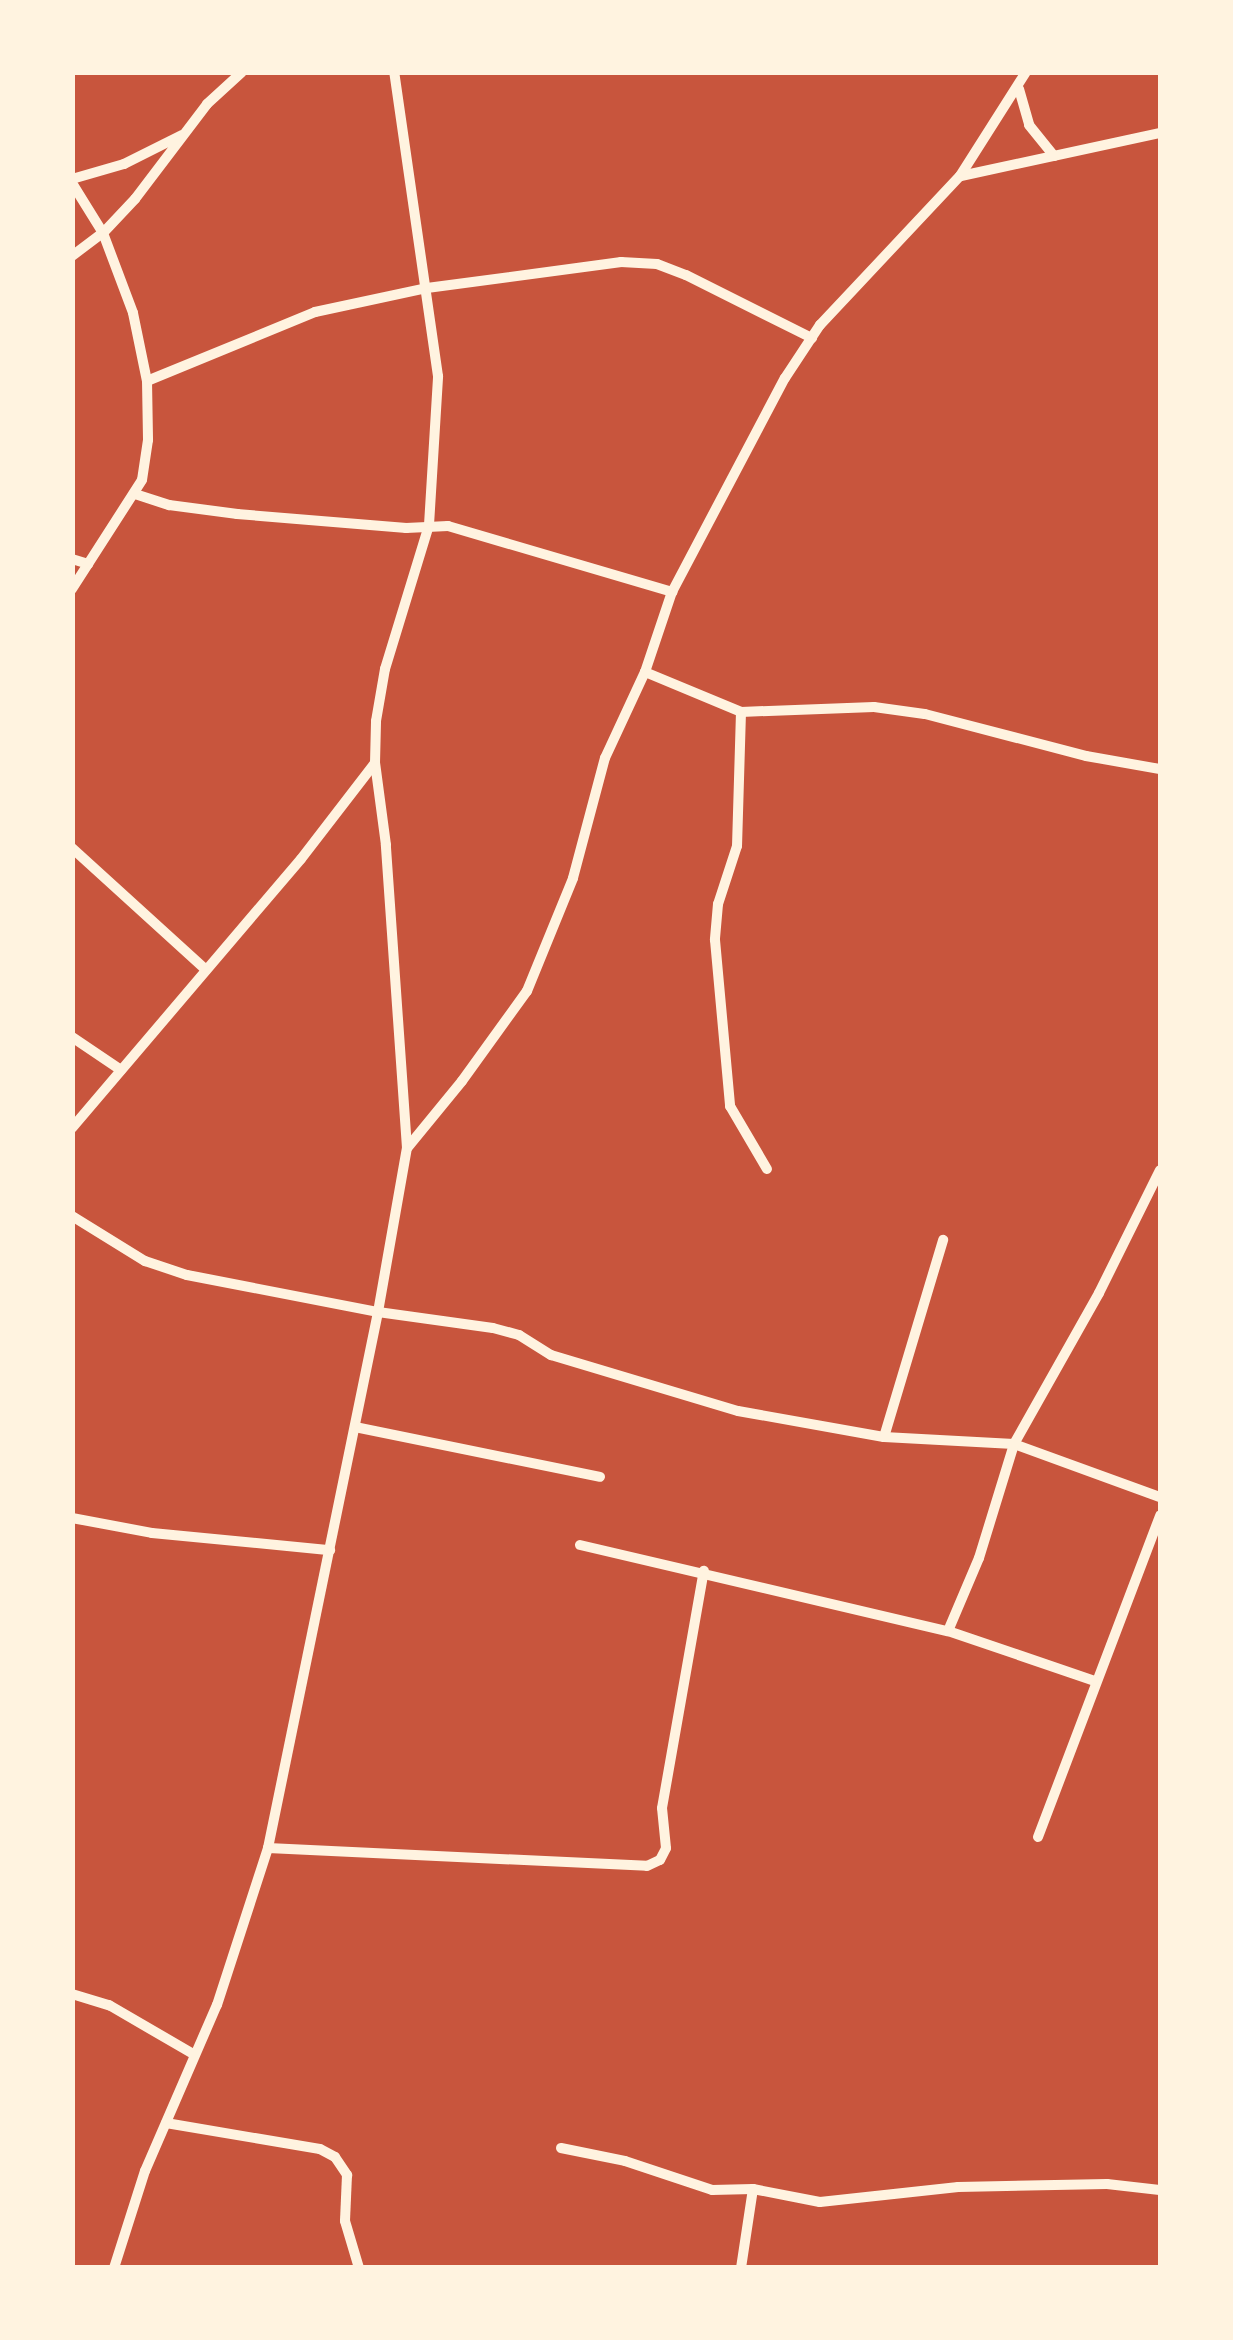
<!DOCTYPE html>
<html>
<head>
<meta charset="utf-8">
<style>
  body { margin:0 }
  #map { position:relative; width:1233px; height:2340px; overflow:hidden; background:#c8553d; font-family:"DejaVu Sans",sans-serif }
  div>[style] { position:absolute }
  .minor>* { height:10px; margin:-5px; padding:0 5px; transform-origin:5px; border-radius:5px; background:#fff3e0 }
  span { translate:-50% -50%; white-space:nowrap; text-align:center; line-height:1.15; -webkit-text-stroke:8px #fff3e0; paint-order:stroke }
  .frame { position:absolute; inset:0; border:75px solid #fff3e0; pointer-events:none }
</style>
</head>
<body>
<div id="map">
  <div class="minor">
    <i style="left:1019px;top:89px;width:37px;rotate:74deg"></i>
    <i style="left:1029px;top:125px;width:40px;rotate:51deg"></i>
    <i style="left:961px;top:176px;width:204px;rotate:-12.2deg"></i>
    <i style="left:72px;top:179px;width:54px;rotate:-16.1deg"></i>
    <i style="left:124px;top:164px;width:65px;rotate:-26.6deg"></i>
    <i style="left:72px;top:183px;width:59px;rotate:58.2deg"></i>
    <i style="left:103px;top:233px;width:85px;rotate:69.4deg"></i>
    <i style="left:133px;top:313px;width:69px;rotate:78.4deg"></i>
    <i style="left:147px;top:381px;width:59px;rotate:89deg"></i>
    <i style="left:148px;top:440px;width:40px;rotate:98.5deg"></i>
    <i style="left:142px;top:480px;width:130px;rotate:122.7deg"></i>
    <i style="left:72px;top:256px;width:39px;rotate:-37deg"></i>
    <i style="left:103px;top:233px;width:47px;rotate:-46.7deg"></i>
    <i style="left:135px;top:199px;width:119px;rotate:-52.8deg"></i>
    <i style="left:207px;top:104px;width:47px;rotate:-42.4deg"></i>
    <i style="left:147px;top:381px;width:182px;rotate:-22.3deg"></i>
    <i style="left:315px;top:312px;width:115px;rotate:-12.1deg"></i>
    <i style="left:427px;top:288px;width:196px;rotate:-7.6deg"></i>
    <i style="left:621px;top:262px;width:36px;rotate:3deg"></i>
    <i style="left:657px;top:264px;width:31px;rotate:21deg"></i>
    <i style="left:686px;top:275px;width:141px;rotate:26.6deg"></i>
    <i style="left:135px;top:494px;width:36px;rotate:18deg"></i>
    <i style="left:169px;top:505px;width:69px;rotate:7.5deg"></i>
    <i style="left:237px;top:514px;width:170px;rotate:4.7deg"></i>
    <i style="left:406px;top:528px;width:42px;rotate:-2.7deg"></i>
    <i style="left:448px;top:526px;width:234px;rotate:16.4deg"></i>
    <i style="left:72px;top:559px;width:17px;rotate:17deg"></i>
    <i style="left:645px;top:672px;width:104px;rotate:22.6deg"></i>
    <i style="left:741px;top:712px;width:133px;rotate:-2.2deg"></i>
    <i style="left:874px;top:707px;width:51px;rotate:7.8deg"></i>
    <i style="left:925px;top:714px;width:166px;rotate:14.6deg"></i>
    <i style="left:1086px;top:756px;width:75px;rotate:10deg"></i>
    <i style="left:741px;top:712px;width:134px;rotate:91.7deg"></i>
    <i style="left:737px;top:846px;width:61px;rotate:108.1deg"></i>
    <i style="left:718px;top:904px;width:36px;rotate:95deg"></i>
    <i style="left:715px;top:940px;width:167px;rotate:84.8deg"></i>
    <i style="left:730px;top:1106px;width:73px;rotate:59.6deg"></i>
    <i style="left:72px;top:848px;width:181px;rotate:42.3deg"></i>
    <i style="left:72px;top:1037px;width:59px;rotate:34deg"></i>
    <i style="left:72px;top:1128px;width:353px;rotate:-49.6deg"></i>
    <i style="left:301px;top:859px;width:121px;rotate:-52.4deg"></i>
    <i style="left:408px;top:1147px;width:85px;rotate:-50.7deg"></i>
    <i style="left:462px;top:1081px;width:111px;rotate:-54.2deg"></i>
    <i style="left:527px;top:991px;width:122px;rotate:-67.8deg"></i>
    <i style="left:573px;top:878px;width:124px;rotate:-75.1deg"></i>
    <i style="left:605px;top:758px;width:95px;rotate:-65.1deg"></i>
    <i style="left:645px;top:672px;width:84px;rotate:-71.4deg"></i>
    <i style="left:672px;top:592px;width:242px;rotate:-62.2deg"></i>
    <i style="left:785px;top:378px;width:64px;rotate:-56.6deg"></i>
    <i style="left:820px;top:325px;width:204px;rotate:-46.8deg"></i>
    <i style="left:960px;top:176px;width:123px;rotate:-57.6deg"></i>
    <i style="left:72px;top:1216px;width:86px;rotate:31.7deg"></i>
    <i style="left:145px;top:1261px;width:44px;rotate:18.4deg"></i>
    <i style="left:187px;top:1275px;width:195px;rotate:11deg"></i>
    <i style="left:378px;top:1312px;width:116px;rotate:7.9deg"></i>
    <i style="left:493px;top:1328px;width:27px;rotate:15deg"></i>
    <i style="left:519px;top:1335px;width:38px;rotate:32deg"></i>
    <i style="left:551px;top:1355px;width:195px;rotate:16.7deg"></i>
    <i style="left:738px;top:1411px;width:148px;rotate:10.1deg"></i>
    <i style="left:884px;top:1437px;width:130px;rotate:3.1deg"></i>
    <i style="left:1014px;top:1444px;width:155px;rotate:20deg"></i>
    <i style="left:355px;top:1427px;width:250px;rotate:11.5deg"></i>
    <i style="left:884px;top:1437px;width:206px;rotate:-73.3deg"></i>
    <i style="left:72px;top:1518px;width:81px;rotate:10.6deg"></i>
    <i style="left:152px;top:1533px;width:179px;rotate:5.5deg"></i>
    <i style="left:580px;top:1545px;width:378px;rotate:13.2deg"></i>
    <i style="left:948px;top:1631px;width:79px;rotate:-67deg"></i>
    <i style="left:979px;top:1558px;width:119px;rotate:-72.9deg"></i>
    <i style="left:1014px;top:1444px;width:173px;rotate:-60.6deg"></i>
    <i style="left:1099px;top:1293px;width:137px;rotate:-63.6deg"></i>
    <i style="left:948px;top:1631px;width:155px;rotate:18.8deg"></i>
    <i style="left:1038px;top:1837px;width:344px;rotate:-69.2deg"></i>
    <i style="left:268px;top:1848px;width:379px;rotate:2.7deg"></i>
    <i style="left:647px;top:1866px;width:14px;rotate:-25deg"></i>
    <i style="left:660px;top:1860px;width:13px;rotate:-63deg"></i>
    <i style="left:666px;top:1848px;width:40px;rotate:-95.7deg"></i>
    <i style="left:662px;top:1808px;width:241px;rotate:-80deg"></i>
    <i style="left:72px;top:1994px;width:39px;rotate:17deg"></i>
    <i style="left:109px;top:2005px;width:99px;rotate:30.2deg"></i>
    <i style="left:166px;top:2123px;width:156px;rotate:9.6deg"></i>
    <i style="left:320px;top:2149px;width:17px;rotate:28deg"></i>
    <i style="left:335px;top:2157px;width:22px;rotate:56deg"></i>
    <i style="left:347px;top:2175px;width:46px;rotate:92.5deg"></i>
    <i style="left:345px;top:2221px;width:49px;rotate:73.4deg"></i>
    <i style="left:561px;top:2148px;width:65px;rotate:11.5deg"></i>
    <i style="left:625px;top:2161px;width:92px;rotate:18.4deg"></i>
    <i style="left:712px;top:2190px;width:41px;rotate:-1.4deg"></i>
    <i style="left:753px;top:2189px;width:68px;rotate:11deg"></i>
    <i style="left:820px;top:2202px;width:139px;rotate:-6.2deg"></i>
    <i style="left:958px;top:2187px;width:149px;rotate:-1.2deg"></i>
    <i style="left:1107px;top:2184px;width:53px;rotate:6.5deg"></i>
    <i style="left:114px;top:2268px;width:102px;rotate:-72.3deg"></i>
    <i style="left:145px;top:2171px;width:181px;rotate:-66.6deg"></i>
    <i style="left:217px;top:2005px;width:165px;rotate:-72deg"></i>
    <i style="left:268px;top:1848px;width:547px;rotate:-78.4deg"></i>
    <i style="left:378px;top:1312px;width:167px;rotate:-80deg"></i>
    <i style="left:407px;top:1148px;width:304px;rotate:-94deg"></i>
    <i style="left:386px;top:845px;width:83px;rotate:-97.6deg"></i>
    <i style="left:375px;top:763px;width:42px;rotate:-88.6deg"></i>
    <i style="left:376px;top:721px;width:53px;rotate:-80.2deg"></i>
    <i style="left:385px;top:669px;width:151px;rotate:-73deg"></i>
    <i style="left:429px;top:525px;width:149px;rotate:-86.5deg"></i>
    <i style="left:438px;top:376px;width:307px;rotate:-98.2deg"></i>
    <i style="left:741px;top:2268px;width:80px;rotate:-81.4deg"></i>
  </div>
  <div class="frame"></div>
</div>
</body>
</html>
